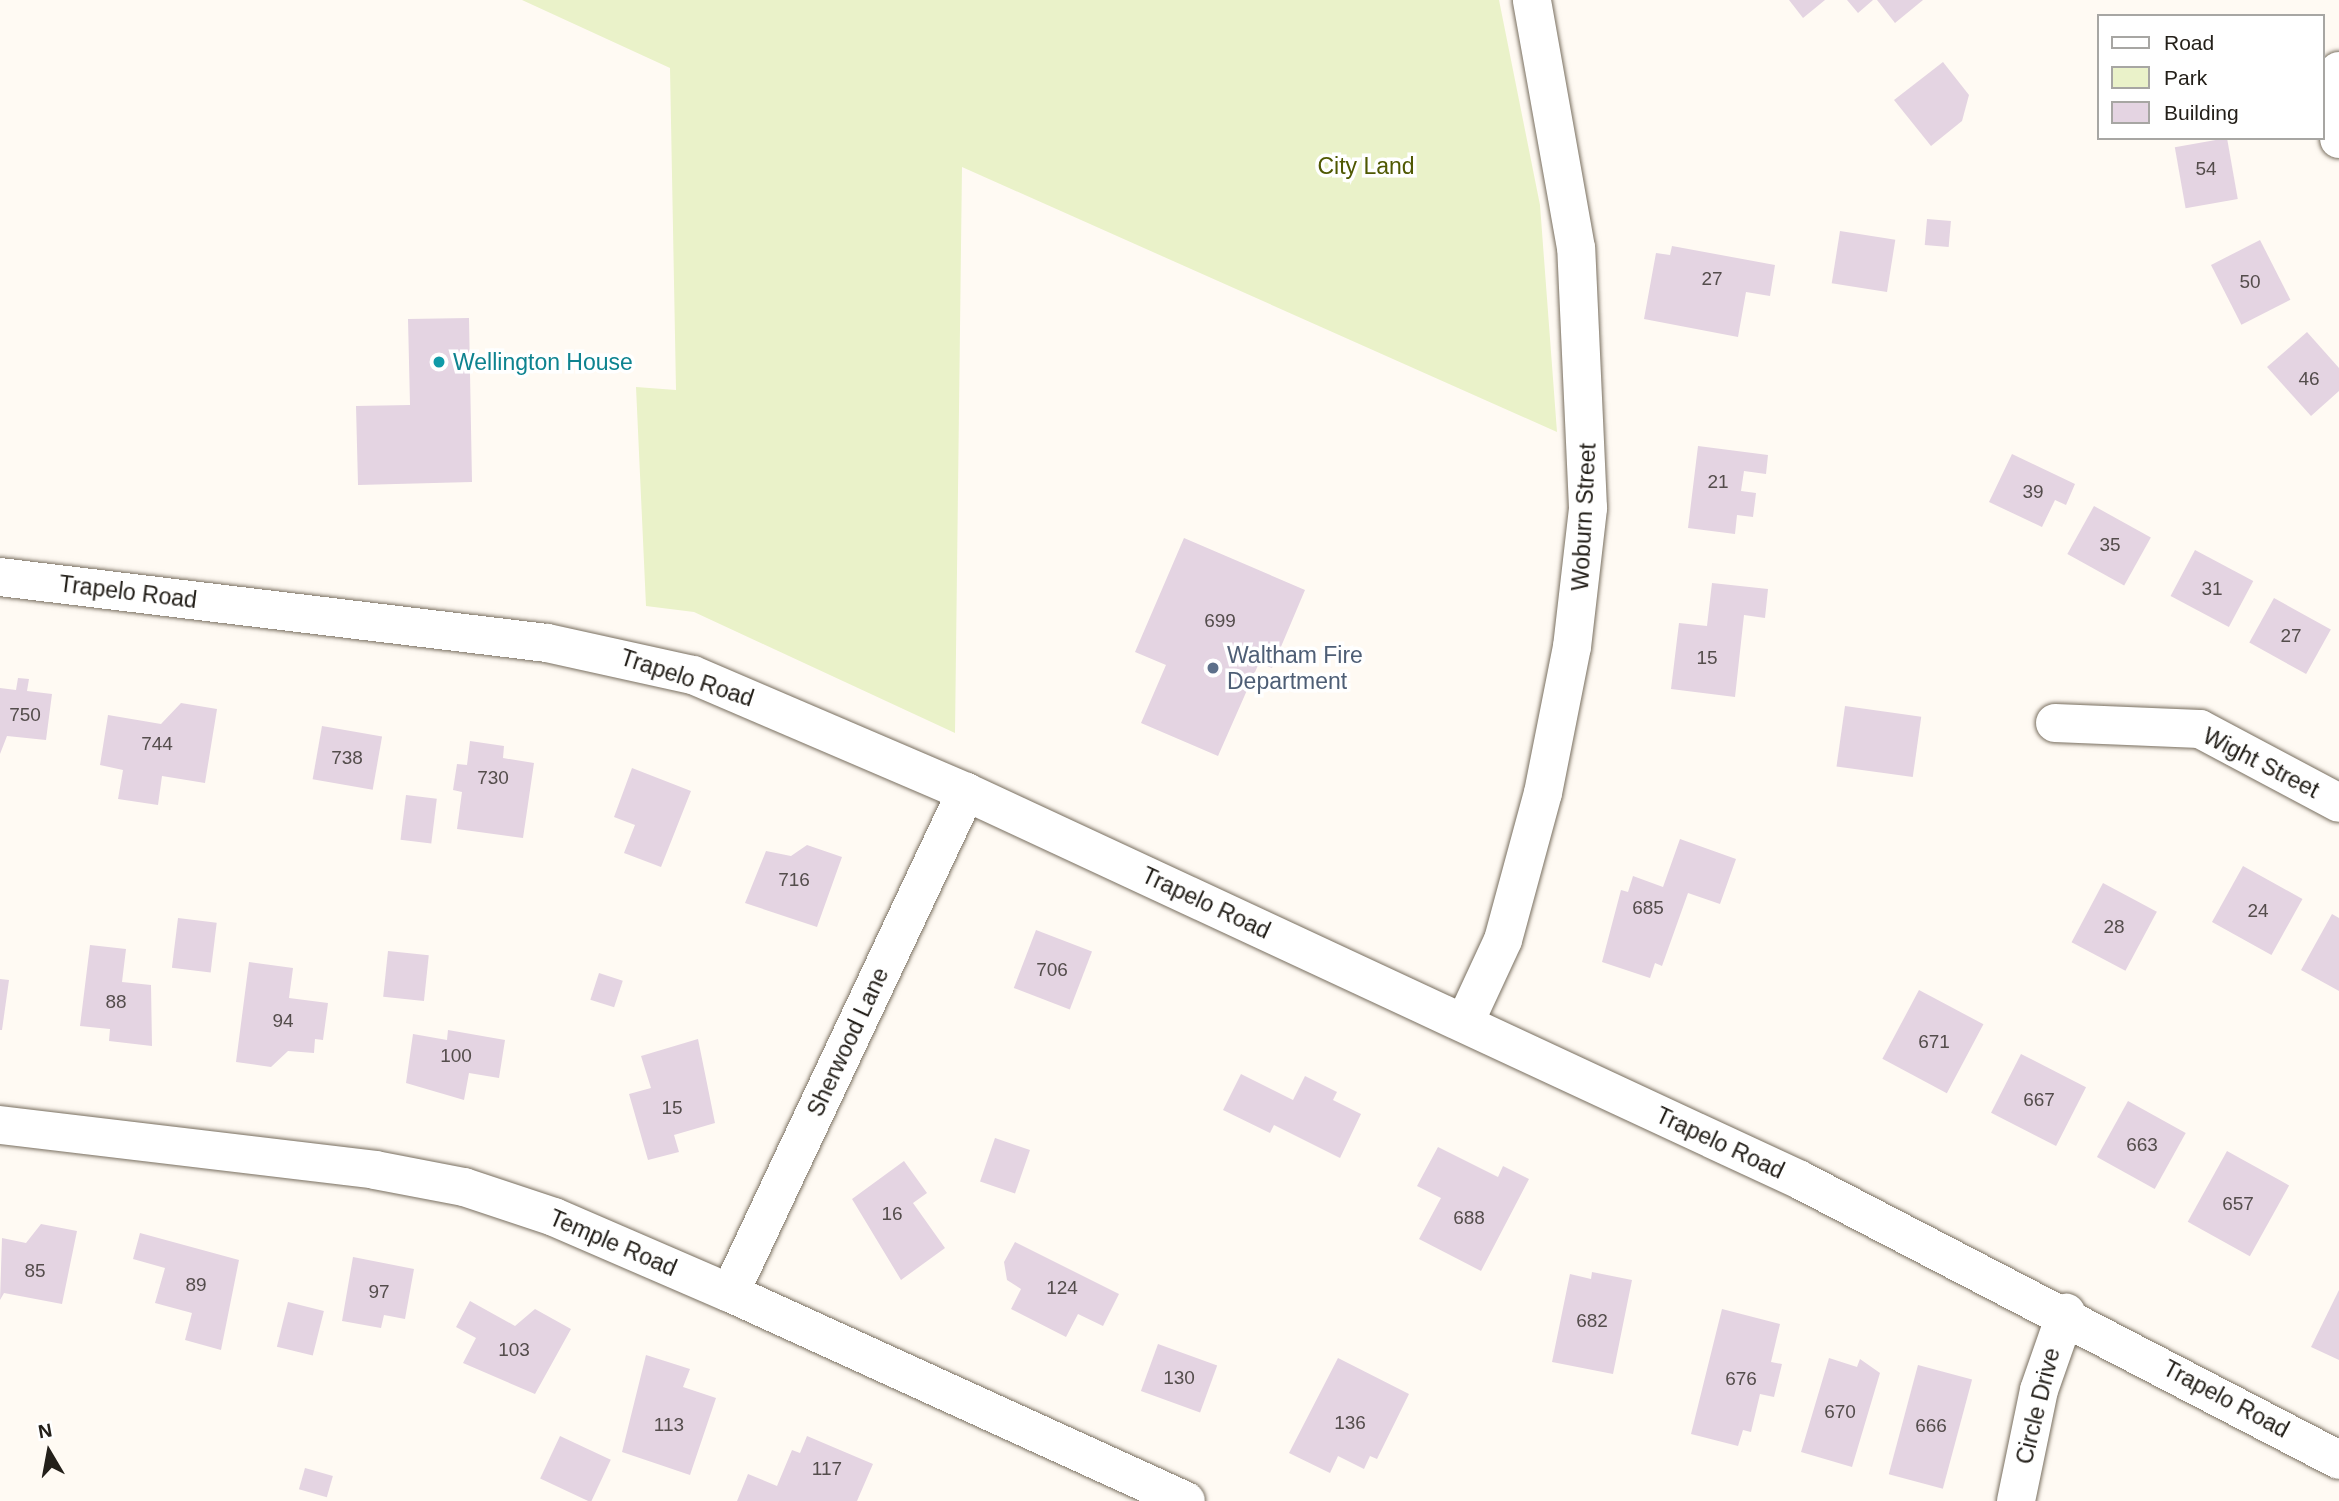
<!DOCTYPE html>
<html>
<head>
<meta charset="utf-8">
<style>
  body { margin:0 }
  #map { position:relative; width:2339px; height:1501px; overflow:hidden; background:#fffaf3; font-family:Arial,sans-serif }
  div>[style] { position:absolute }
  .green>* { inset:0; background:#eaf2c9 }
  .building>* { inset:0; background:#e4d4e2; transform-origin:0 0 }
  .roads { filter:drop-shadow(0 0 2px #796f60) drop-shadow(0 0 2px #796f60) }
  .street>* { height:38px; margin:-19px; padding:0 19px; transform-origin:19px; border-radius:19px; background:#fff }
  .secondary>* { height:38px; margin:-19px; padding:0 19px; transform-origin:19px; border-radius:19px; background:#fff }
  .dots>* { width:19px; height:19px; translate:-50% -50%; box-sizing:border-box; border:4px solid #fff; border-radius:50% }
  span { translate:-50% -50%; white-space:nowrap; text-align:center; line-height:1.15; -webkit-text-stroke:7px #fff; paint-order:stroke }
  .number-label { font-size:19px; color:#544d4c }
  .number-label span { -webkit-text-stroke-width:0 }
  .park-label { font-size:23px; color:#4f5802 }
  .culture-label { font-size:23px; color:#0d838f }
  .left { translate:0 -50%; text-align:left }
  .street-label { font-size:23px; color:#24201a }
  .service-label { font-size:23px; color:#4e5e75 }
  .legend { position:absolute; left:2097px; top:14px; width:228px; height:126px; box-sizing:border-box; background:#fff; border:2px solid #a7a6a3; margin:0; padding:9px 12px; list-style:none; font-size:21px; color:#24201a }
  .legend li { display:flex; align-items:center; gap:14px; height:35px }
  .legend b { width:35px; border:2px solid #a7a6a3 }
  .north { position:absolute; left:14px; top:1417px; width:70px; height:70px; -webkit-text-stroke:5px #fff; paint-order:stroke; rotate:350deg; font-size:19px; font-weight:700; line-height:28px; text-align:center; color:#24201a }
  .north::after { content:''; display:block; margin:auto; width:24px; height:32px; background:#24201a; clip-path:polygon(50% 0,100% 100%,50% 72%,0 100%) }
</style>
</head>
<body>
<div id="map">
  <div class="green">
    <i style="clip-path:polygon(522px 0,1499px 0,1540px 205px,1557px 432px,962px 167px,955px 733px,694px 612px,646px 606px,636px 387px,676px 390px,670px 68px)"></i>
  </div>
  <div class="building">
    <i style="clip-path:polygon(1789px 0,1825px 0,1803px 18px)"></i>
    <i style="clip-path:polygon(1847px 0,1873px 0,1858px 13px)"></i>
    <i style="clip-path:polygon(1877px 0,1923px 0,1895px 23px)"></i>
    <i style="clip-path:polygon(1943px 62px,1969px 95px,1962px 121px,1931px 146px,1894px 100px)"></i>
    <i style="left:2227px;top:138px;width:62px;height:53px;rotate:80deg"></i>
    <i style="left:1927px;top:219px;width:24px;height:26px;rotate:5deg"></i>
    <i style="left:1840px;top:231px;width:56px;height:53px;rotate:9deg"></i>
    <i style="left:2260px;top:240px;width:67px;height:55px;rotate:63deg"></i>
    <i style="clip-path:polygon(1672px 246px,1775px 265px,1770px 296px,1746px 292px,1738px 337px,1644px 319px,1656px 253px,1670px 255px)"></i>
    <i style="clip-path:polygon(469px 318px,472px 482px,358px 485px,356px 406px,410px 405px,408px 319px)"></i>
    <i style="clip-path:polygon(2307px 332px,2339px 368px,2339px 391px,2311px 416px,2267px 367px)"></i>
    <i style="clip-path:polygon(1698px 446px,1768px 455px,1766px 474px,1744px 471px,1741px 491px,1756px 493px,1753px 517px,1737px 515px,1735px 534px,1688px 528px)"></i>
    <i style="clip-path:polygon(2012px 454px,2075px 484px,2066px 505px,2055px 500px,2042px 527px,1989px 502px)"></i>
    <i style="left:2094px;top:506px;width:65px;height:55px;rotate:29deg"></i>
    <i style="clip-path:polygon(1184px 538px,1305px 590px,1272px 668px,1259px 663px,1218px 756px,1141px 723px,1166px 665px,1135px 652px)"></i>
    <i style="left:2195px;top:550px;width:66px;height:52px;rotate:28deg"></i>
    <i style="clip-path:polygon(1712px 583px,1768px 589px,1765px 618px,1744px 615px,1735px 697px,1671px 689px,1679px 623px,1707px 626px)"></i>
    <i style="left:2274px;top:598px;width:65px;height:51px;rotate:29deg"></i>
    <i style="clip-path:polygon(18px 678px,29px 679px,27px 691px,52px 694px,46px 740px,7px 736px,0 754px,0 688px,16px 690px)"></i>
    <i style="clip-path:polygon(181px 703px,217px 709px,205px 783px,162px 776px,158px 805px,118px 799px,123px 770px,100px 765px,108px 715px,161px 724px)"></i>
    <i style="left:1845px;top:706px;width:77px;height:61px;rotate:8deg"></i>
    <i style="left:322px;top:726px;width:61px;height:54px;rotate:10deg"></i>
    <i style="clip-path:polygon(470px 741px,504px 746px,503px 758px,534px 763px,523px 838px,457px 829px,462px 792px,453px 790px,457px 764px,467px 765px)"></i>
    <i style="clip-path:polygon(632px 768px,691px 791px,661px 867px,624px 853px,635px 825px,614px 817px)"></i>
    <i style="left:406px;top:795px;width:31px;height:45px;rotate:7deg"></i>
    <i style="clip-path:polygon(1680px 839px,1736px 859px,1720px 904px,1688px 893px,1662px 966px,1655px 963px,1650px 978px,1602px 962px,1621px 890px,1628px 892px,1633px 876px,1663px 887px)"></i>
    <i style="clip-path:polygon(807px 845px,842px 857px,817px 927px,745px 903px,766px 851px,791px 856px)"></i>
    <i style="left:2243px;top:866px;width:68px;height:64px;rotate:29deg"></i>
    <i style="left:2103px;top:883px;width:61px;height:67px;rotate:28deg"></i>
    <i style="clip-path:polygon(2332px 914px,2339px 918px,2339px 991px,2301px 970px)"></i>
    <i style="left:178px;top:918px;width:39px;height:50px;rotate:7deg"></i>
    <i style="left:1036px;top:930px;width:60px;height:62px;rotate:21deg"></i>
    <i style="clip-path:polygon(90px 945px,126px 949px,122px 982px,151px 985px,152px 1046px,109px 1041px,110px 1029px,80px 1026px)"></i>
    <i style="left:388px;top:951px;width:41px;height:46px;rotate:6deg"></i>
    <i style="clip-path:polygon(249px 962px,293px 968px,289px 998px,328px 1003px,323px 1040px,315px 1039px,314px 1053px,288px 1051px,271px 1067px,236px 1062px)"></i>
    <i style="left:599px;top:973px;width:25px;height:28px;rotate:18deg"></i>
    <i style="clip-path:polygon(0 979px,9px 980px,2px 1030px,0 1030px)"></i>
    <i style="left:1919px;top:990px;width:73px;height:78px;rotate:28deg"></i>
    <i style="clip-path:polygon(448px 1030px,505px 1040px,499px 1078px,469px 1073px,464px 1100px,406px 1083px,413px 1034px,447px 1040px)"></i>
    <i style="clip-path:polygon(698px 1039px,715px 1123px,674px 1135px,679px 1152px,648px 1160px,629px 1094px,651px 1088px,641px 1056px)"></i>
    <i style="left:2021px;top:1054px;width:73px;height:66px;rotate:27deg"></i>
    <i style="clip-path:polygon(1241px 1074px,1293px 1100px,1305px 1076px,1337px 1092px,1333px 1100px,1361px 1114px,1340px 1158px,1274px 1125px,1270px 1133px,1223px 1110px)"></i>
    <i style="left:2128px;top:1101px;width:66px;height:64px;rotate:29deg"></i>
    <i style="left:995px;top:1138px;width:37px;height:46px;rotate:19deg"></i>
    <i style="clip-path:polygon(1438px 1147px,1498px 1177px,1503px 1166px,1529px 1179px,1481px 1271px,1419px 1239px,1441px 1198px,1417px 1186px)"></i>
    <i style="left:2227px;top:1151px;width:71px;height:81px;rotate:29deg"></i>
    <i style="clip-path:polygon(904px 1161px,927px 1193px,913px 1203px,945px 1248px,901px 1280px,852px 1199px)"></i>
    <i style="clip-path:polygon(41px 1224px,77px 1231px,62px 1304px,4px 1293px,0 1300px,2px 1238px,26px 1243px)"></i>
    <i style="clip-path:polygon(140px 1233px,239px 1260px,221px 1350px,185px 1340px,192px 1313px,155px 1303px,165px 1268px,133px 1259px)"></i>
    <i style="clip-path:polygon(1015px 1242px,1119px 1294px,1103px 1326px,1078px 1314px,1066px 1337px,1011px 1309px,1021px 1289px,1007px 1280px,1004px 1262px)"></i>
    <i style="clip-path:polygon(353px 1257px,414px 1269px,405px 1319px,384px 1315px,381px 1328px,342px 1321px)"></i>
    <i style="clip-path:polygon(1592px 1272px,1632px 1280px,1613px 1374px,1552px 1362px,1570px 1274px,1591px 1279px)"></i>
    <i style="clip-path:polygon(2339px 1290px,2339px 1360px,2311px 1347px)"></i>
    <i style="clip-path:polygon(470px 1301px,515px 1326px,535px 1309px,571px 1329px,535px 1394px,463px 1363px,476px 1338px,456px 1327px)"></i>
    <i style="left:288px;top:1302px;width:37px;height:46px;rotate:14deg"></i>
    <i style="clip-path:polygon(1722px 1309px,1780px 1324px,1771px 1362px,1782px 1364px,1774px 1397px,1760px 1394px,1751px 1432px,1743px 1430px,1738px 1446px,1691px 1434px)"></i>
    <i style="left:1158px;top:1344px;width:63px;height:50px;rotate:20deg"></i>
    <i style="clip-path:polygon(646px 1355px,690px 1369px,683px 1387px,716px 1398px,690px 1475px,622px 1452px)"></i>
    <i style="clip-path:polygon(1338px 1358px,1409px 1394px,1377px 1459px,1370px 1456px,1364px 1469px,1338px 1456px,1330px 1473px,1289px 1453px)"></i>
    <i style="clip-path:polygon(1829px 1358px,1857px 1367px,1860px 1359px,1880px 1373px,1852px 1467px,1801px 1452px)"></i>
    <i style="left:1918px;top:1365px;width:56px;height:113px;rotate:15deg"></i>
    <i style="left:560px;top:1436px;width:56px;height:47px;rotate:25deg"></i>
    <i style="clip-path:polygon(807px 1436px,873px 1464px,857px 1501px,737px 1501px,748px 1474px,777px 1486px,792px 1450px,800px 1453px)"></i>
    <i style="left:305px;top:1468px;width:29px;height:22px;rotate:16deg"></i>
  </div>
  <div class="roads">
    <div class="street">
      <i style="left:2339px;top:71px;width:68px;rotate:90deg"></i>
      <i style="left:2055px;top:723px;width:145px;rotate:2.4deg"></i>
      <i style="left:2200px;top:729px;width:157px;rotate:28deg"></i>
      <i style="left:0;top:1125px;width:378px;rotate:6.8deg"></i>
      <i style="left:375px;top:1170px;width:91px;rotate:10.8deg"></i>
      <i style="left:464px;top:1187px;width:95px;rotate:18.4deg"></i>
      <i style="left:554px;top:1217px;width:192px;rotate:23.4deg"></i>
      <i style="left:730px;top:1293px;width:501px;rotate:24.52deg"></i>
      <i style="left:730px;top:1293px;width:554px;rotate:-64.78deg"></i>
      <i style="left:2016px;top:1501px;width:113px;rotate:-78.3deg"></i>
      <i style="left:2039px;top:1390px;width:82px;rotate:-70.7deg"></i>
    </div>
    <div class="secondary">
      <i style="left:0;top:577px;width:551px;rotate:6.88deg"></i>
      <i style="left:547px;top:643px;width:149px;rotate:12.4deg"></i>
      <i style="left:693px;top:675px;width:297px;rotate:23.2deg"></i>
      <i style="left:966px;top:792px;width:920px;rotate:24.95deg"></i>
      <i style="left:1800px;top:1180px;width:607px;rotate:27.45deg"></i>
      <i style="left:1465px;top:1022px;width:90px;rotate:-65.1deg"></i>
      <i style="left:1503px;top:940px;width:152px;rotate:-74.8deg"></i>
      <i style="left:1543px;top:793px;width:149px;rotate:-78.8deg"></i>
      <i style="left:1572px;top:647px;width:140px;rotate:-83.4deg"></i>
      <i style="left:1588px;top:508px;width:260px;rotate:-92.6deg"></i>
      <i style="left:1576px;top:248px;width:252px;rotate:-100.1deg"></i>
    </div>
  </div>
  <div class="dots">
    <i style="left:439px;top:362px;background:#0f9aa8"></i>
    <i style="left:1213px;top:668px;background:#5c6f8a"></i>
  </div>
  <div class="number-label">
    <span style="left:2206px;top:169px">54</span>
    <span style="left:1712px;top:279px">27</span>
    <span style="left:2250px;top:282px">50</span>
    <span style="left:2309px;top:379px">46</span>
    <span style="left:1718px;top:482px">21</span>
    <span style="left:2033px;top:492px">39</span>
    <span style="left:2110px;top:545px">35</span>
    <span style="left:2212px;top:589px">31</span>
    <span style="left:1220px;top:621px">699</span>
    <span style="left:2291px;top:636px">27</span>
    <span style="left:1707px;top:658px">15</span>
    <span style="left:25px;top:715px">750</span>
    <span style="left:157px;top:744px">744</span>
    <span style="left:347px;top:758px">738</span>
    <span style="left:493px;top:778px">730</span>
    <span style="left:794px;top:880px">716</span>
    <span style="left:1648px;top:908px">685</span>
    <span style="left:2258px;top:911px">24</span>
    <span style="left:2114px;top:927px">28</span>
    <span style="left:1052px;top:970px">706</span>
    <span style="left:116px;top:1002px">88</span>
    <span style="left:283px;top:1021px">94</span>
    <span style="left:1934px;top:1042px">671</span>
    <span style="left:456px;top:1056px">100</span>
    <span style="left:2039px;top:1100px">667</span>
    <span style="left:672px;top:1108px">15</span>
    <span style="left:2142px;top:1145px">663</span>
    <span style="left:2238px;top:1204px">657</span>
    <span style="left:892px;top:1214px">16</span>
    <span style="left:1469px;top:1218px">688</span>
    <span style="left:35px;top:1271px">85</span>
    <span style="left:196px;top:1285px">89</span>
    <span style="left:1062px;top:1288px">124</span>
    <span style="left:379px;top:1292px">97</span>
    <span style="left:1592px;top:1321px">682</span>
    <span style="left:514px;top:1350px">103</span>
    <span style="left:1179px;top:1378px">130</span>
    <span style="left:1741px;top:1379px">676</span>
    <span style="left:1840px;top:1412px">670</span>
    <span style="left:1350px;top:1423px">136</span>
    <span style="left:669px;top:1425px">113</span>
    <span style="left:1931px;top:1426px">666</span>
    <span style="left:827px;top:1469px">117</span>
  </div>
  <div class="park-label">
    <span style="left:1366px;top:166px">City Land</span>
  </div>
  <div class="culture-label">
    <span class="left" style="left:453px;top:362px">Wellington House</span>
  </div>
  <div class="street-label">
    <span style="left:1584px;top:517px;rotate:-87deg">Woburn Street</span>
    <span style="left:128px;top:592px;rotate:7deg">Trapelo Road</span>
    <span style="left:687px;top:678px;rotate:18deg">Trapelo Road</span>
    <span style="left:2261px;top:763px;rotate:27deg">Wight Street</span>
    <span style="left:1206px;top:903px;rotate:25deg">Trapelo Road</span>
    <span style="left:848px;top:1042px;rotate:-65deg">Sherwood Lane</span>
    <span style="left:1720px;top:1143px;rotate:25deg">Trapelo Road</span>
    <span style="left:613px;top:1243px;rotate:23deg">Temple Road</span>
    <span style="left:2226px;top:1399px;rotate:28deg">Trapelo Road</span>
    <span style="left:2038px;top:1406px;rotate:-76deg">Circle Drive</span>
  </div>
  <div class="service-label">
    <span class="left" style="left:1227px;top:668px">Waltham Fire<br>Department</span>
  </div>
  <ul class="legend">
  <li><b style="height:9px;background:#fff"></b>Road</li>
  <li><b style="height:19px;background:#eaf2c9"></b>Park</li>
  <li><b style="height:19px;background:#e4d4e2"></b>Building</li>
  </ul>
  <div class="north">N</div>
</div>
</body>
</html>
